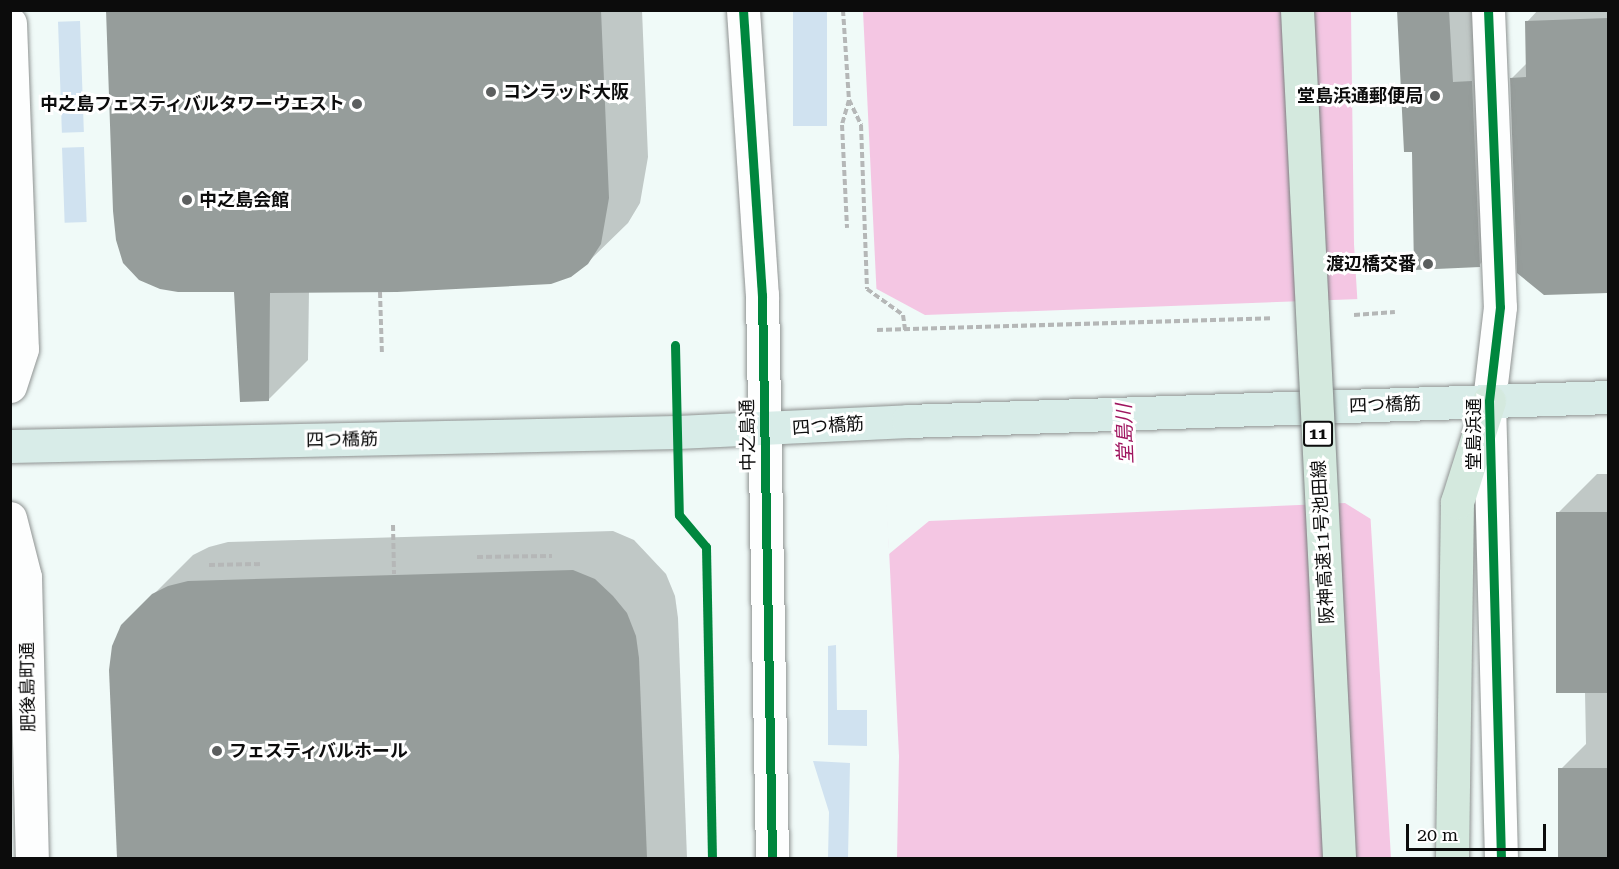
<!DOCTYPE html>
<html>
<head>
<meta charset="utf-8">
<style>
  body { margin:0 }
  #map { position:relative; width:1619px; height:869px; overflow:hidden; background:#f0faf8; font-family:"Roboto Serif","Noto Sans JP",serif }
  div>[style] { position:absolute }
  .green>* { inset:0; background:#d0e2f0; transform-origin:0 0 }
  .water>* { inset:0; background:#f4c6e3 }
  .pier>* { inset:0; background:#f0faf8 }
  .shadow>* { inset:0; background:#0003 }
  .building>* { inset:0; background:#969d9b; transform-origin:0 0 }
  .path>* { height:4px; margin-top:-2px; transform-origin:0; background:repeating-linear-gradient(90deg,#b5b7b7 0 6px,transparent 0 9px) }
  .roads { filter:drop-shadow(0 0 2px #8f9392) drop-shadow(0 0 2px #8f9392) }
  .minor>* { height:33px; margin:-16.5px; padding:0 16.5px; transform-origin:16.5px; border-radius:16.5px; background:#fdfefe }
  .tertiary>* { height:33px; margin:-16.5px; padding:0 16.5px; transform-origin:16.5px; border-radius:16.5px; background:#fdfefe }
  .primary>* { height:33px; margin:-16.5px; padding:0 16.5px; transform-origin:16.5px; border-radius:16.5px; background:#d8ece8 }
  .motorway>* { height:33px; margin:-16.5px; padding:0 16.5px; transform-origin:16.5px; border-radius:16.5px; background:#d4e9de }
  .bridges { filter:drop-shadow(0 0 2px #7c8080) drop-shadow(0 0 2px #7c8080) }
  .motorway-bridge>* { height:33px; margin:-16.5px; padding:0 16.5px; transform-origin:16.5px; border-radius:16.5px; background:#d4e9de }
  .cycleway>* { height:9px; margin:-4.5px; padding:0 4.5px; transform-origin:4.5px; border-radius:4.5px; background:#00873e }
  .dots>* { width:16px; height:16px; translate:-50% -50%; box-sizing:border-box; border:3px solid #fff; border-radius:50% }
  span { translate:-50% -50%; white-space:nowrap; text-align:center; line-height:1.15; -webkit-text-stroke:6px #fff; paint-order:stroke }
  .shield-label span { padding:2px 4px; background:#fff; border:2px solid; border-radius:4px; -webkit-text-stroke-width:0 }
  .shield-label { font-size:16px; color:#0c0c0c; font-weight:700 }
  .poi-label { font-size:18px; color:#0c0c0c; font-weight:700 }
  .left { translate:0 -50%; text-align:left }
  .right { translate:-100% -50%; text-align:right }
  .street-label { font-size:18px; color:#0c0c0c }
  .water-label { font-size:20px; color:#9f155f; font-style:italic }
  .frame { position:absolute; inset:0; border:12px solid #0c0c0c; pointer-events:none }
  .scale { position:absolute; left:1406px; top:824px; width:140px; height:27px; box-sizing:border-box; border:3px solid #0c0c0c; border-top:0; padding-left:8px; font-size:18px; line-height:21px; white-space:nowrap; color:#0c0c0c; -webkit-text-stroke:4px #fff; paint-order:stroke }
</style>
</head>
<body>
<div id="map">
  <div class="green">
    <i style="left:793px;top:11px;width:34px;height:115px"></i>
    <i style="left:80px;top:21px;width:111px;height:22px;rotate:88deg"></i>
    <i style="left:84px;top:147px;width:75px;height:22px;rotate:88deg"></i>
    <i style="clip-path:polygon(836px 645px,837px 710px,867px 710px,867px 746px,828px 745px,828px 646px)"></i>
    <i style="clip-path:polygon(813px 761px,850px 763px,848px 858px,828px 858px,829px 812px)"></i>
  </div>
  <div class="water">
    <i style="clip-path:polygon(863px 11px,1351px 11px,1354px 244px,1391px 858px,897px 858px,899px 756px)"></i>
  </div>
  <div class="pier">
    <i style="clip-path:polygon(873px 287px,925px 315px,1360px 299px,1374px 521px,1345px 503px,929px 521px,889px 554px)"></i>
  </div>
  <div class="shadow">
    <i style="clip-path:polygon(108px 10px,642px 10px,648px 157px,640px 203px,628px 223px,587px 263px,309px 291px,308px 360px,269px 399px,235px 291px)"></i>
    <i style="clip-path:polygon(1398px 10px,1472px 10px,1502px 243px,1479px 265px,1413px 150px)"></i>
    <i style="clip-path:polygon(1538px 10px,1608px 10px,1608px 292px,1545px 294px,1511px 79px,1527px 63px,1527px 22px)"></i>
    <i style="clip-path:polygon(1597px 474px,1608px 474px,1608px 858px,1562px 858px,1560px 770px,1586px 744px,1585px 692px,1558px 513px)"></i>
    <i style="clip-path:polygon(613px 531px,634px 540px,666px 574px,675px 596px,678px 618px,687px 858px,119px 858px,110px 670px,122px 626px,193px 555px,209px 547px,228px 542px)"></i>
  </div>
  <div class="building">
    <i style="clip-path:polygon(106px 10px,601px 10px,609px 198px,601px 244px,588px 264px,571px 277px,551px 284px,397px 292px,270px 293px,269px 401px,240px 402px,234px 292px,178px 292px,160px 289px,139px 280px,123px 263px,116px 240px,113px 211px)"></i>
    <i style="clip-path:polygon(1397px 10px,1449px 10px,1453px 82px,1472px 81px,1480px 267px,1414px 270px,1412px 152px,1404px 152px)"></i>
    <i style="clip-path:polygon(1608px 18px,1608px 293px,1544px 295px,1517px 273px,1510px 78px,1526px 77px,1525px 21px)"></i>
    <i style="left:1608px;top:512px;width:181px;height:52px;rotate:90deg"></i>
    <i style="clip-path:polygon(573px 570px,595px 579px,613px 596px,627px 613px,636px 636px,639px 658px,647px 858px,117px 858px,109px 670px,112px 646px,121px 625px,152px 594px,168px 586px,188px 581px)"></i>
    <i style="left:1608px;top:768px;width:90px;height:50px;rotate:90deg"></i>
  </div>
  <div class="path">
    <i style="left:843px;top:10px;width:90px;rotate:86.2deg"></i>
    <i style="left:849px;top:100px;width:26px;rotate:106deg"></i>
    <i style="left:842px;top:125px;width:103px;rotate:87.2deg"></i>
    <i style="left:849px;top:100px;width:28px;rotate:64deg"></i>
    <i style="left:861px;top:125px;width:164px;rotate:87.9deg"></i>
    <i style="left:867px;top:289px;width:44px;rotate:35.8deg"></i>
    <i style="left:903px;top:315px;width:15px;rotate:82deg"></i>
    <i style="left:380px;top:292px;width:62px;rotate:88.2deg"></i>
    <i style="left:1354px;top:315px;width:41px;rotate:-4.2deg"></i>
    <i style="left:877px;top:330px;width:395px;rotate:-1.7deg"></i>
    <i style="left:393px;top:525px;width:49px;rotate:88.8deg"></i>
    <i style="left:477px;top:557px;width:75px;rotate:-0.8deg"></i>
    <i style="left:209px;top:565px;width:54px;rotate:-1.1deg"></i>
  </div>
  <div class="roads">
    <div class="minor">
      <i style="left:1488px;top:10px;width:297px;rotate:87.7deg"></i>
      <i style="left:1500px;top:307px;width:95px;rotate:96.7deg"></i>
      <i style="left:1489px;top:401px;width:457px;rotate:88.5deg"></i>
      <i style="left:10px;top:23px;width:326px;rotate:87.9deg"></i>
      <i style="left:22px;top:349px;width:39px;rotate:108deg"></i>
      <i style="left:10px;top:518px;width:61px;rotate:75.7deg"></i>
      <i style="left:25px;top:577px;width:281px;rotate:88.6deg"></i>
    </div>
    <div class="tertiary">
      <i style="left:743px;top:10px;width:286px;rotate:86.2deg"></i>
      <i style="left:762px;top:295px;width:563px;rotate:88.98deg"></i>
    </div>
    <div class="primary">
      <i style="left:10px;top:446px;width:667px;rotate:-1.2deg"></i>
      <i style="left:677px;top:432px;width:231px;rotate:-2.7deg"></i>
      <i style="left:908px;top:421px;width:700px;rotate:-1.96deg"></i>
    </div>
    <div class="motorway">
      <i style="left:1452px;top:858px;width:356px;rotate:-89.2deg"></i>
      <i style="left:1457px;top:502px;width:106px;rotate:-72.4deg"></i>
    </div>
  </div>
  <div class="bridges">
    <div class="motorway-bridge">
      <i style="left:1297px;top:10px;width:849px;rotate:87.16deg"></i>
    </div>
  </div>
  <div class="cycleway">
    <i style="left:743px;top:10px;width:286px;rotate:86.2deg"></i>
    <i style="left:762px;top:295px;width:563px;rotate:88.98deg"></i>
    <i style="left:1488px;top:10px;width:297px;rotate:87.7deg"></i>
    <i style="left:1500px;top:307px;width:95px;rotate:96.7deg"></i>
    <i style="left:1489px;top:401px;width:457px;rotate:88.5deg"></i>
    <i style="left:675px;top:345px;width:170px;rotate:88.7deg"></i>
    <i style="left:679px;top:515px;width:42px;rotate:49.8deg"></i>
    <i style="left:706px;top:547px;width:311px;rotate:88.9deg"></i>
  </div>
  <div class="dots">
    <i style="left:491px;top:92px;background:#5c5f5f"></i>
    <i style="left:1435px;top:96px;background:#5c5f5f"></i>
    <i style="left:357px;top:104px;background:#5c5f5f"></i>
    <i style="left:187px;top:200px;background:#5c5f5f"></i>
    <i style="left:1428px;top:264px;background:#5c5f5f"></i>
    <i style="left:217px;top:751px;background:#5c5f5f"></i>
  </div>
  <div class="shield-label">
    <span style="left:1318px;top:434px">11</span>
  </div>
  <div class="poi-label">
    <span class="left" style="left:503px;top:92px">コンラッド大阪</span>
    <span class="right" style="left:1423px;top:96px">堂島浜通郵便局</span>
    <span class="right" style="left:345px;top:104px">中之島フェスティバルタワーウエスト</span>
    <span class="left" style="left:199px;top:200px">中之島会館</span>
    <span class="right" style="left:1416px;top:264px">渡辺橋交番</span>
    <span class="left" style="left:229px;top:751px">フェスティバルホール</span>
  </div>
  <div class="street-label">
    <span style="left:1385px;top:405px;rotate:-2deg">四つ橋筋</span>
    <span style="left:828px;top:426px;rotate:-4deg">四つ橋筋</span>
    <span style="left:1474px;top:434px;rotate:-90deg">堂島浜通</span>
    <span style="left:748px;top:435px;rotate:-91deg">中之島通</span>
    <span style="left:342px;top:440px;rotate:-1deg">四つ橋筋</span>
    <span style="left:1323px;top:542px;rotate:-93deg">阪神高速11号池田線</span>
    <span style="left:28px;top:687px;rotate:-91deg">肥後島町通</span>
  </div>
  <div class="water-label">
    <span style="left:1125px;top:434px;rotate:-92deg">堂島川</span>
  </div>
  <div class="frame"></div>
  <div class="scale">20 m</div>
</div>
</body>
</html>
